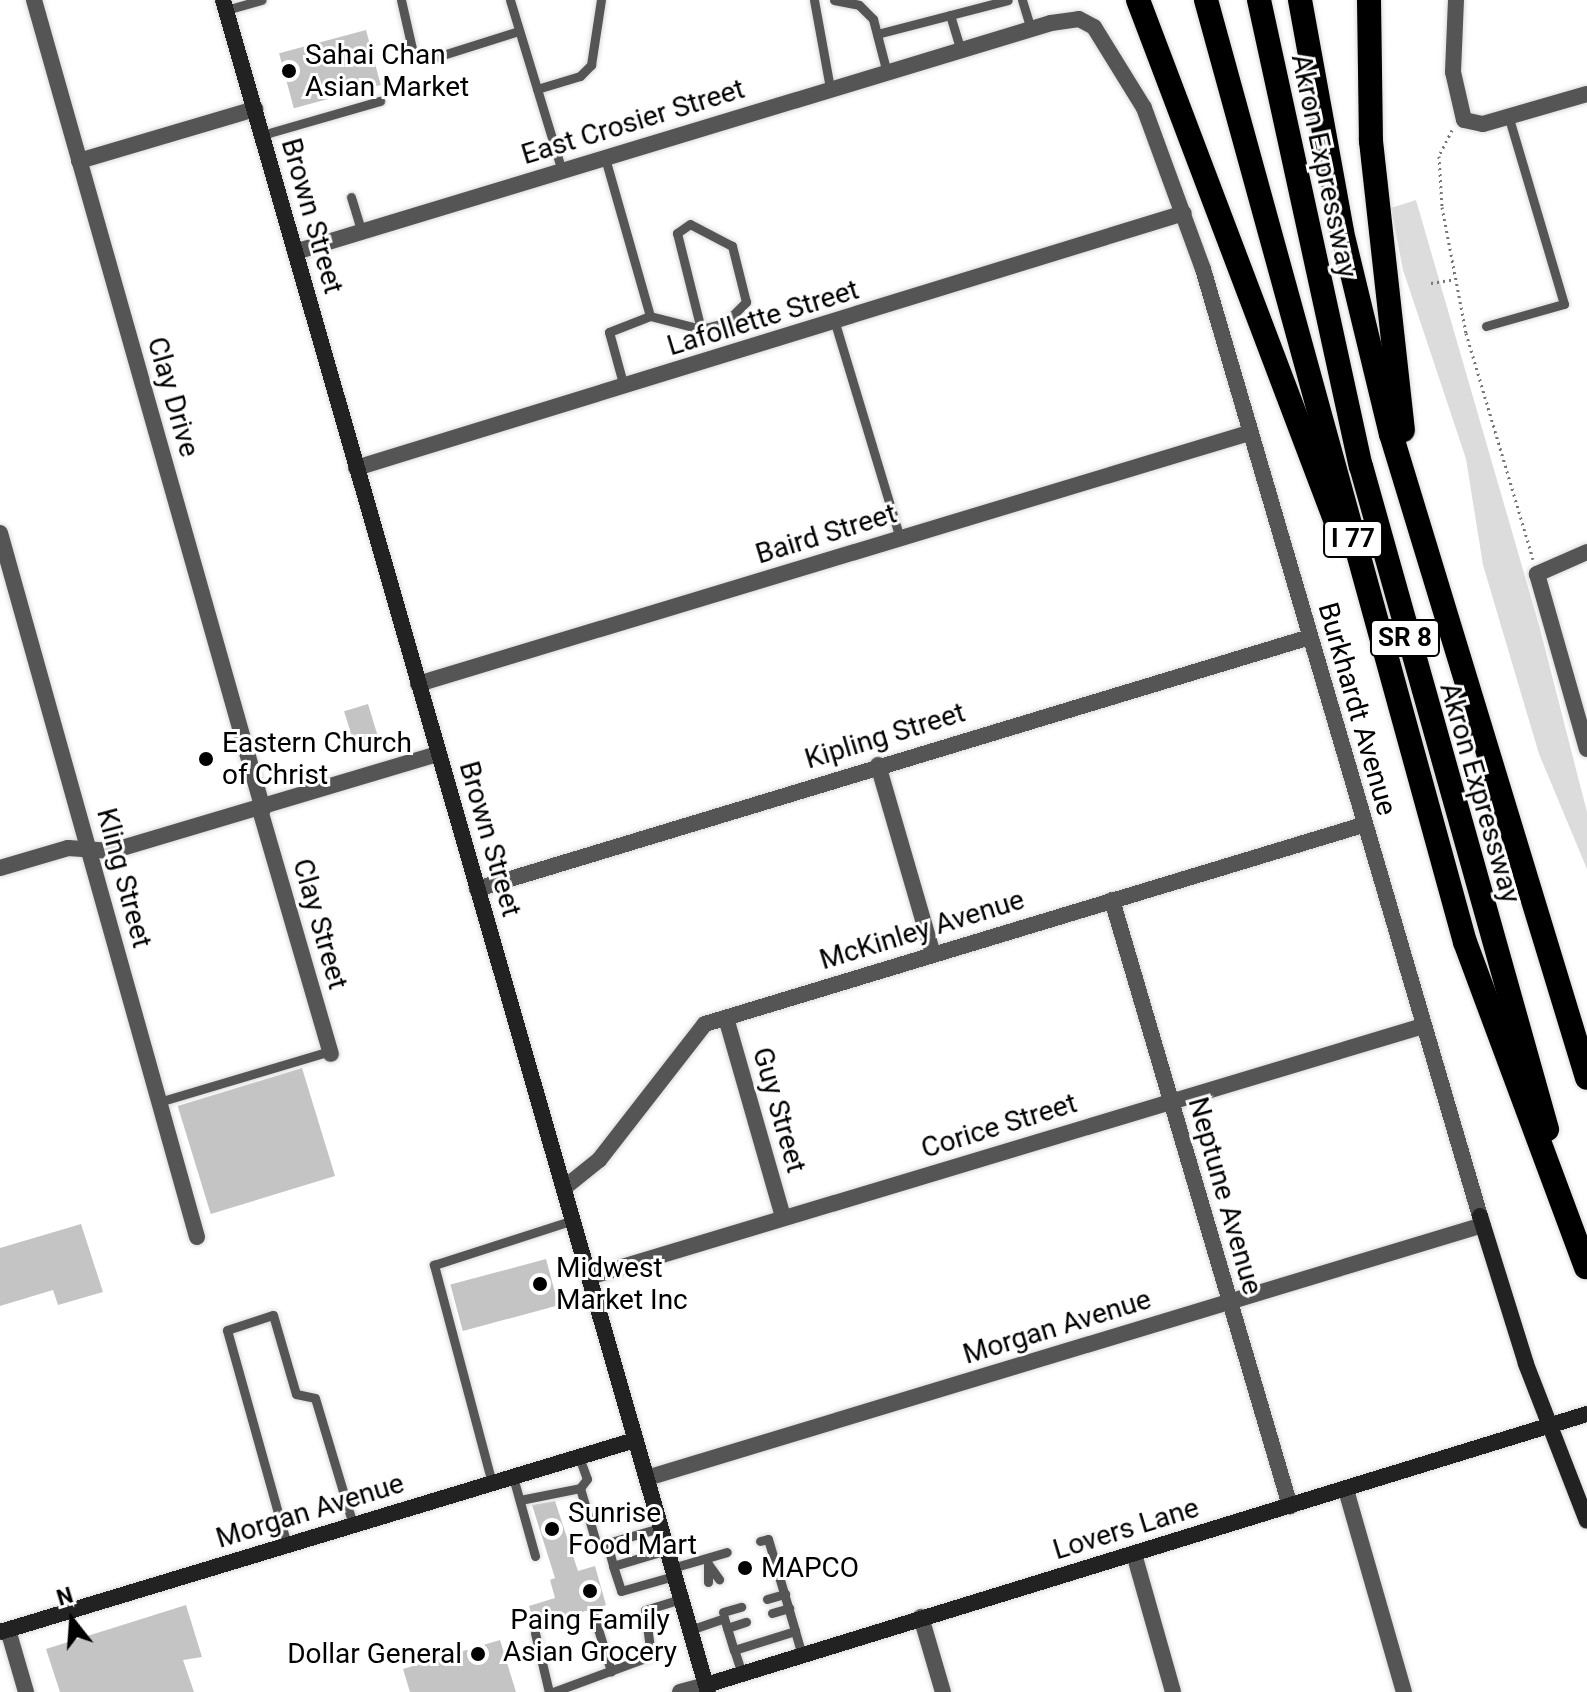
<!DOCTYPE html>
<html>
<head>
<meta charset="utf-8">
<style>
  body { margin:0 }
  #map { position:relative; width:1587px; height:1692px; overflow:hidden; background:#fff; font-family:Roboto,sans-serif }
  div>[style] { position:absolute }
  .green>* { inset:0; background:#dcdcdc }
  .building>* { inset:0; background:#c4c4c4; transform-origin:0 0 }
  .path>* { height:3px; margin-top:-1.5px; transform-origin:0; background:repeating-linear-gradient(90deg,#777 0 2px,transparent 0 6px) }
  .roads { filter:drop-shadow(0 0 2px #dbdbdb) drop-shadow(0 0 2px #dbdbdb) }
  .lane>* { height:9px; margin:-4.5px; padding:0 4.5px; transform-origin:4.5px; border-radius:4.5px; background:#555 }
  .street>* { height:16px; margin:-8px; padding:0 8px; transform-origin:8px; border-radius:8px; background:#555 }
  .secondary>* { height:16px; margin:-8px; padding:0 8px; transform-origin:8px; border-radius:8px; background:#222 }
  .highway>* { height:24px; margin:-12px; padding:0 12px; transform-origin:12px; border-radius:12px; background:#000 }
  .dots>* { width:22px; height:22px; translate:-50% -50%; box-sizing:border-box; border:4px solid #fff; border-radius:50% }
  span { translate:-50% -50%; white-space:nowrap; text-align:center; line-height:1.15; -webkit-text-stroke:6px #fff; paint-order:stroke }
  .shield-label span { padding:2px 6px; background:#fff; border:2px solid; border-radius:6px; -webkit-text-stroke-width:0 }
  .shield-label { font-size:26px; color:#000; font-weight:700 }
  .poi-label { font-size:28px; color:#000 }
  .left { translate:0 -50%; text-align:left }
  .right { translate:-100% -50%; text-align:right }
  .street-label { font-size:28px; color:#000 }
  .north { position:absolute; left:32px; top:1580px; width:80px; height:80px; -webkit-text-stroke:6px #fff; paint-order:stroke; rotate:343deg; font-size:22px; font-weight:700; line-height:32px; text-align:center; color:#000 }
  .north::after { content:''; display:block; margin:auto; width:28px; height:36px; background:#000; clip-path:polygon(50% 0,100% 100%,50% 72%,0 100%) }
</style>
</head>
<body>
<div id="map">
  <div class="green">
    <i style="clip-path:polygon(1416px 200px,1539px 625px,1587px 812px,1587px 869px,1539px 754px,1483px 565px,1466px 459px,1403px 270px,1391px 208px)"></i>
  </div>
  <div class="building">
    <i style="left:366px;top:30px;width:57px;height:90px;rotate:75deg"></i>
    <i style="left:368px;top:704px;width:42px;height:25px;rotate:73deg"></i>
    <i style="left:302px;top:1068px;width:113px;height:130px;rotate:73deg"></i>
    <i style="clip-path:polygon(81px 1224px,103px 1292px,58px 1305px,53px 1290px,0 1306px,0 1248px)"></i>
    <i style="left:546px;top:1259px;width:48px;height:99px;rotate:75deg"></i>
    <i style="clip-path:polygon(555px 1501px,578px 1571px,595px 1566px,606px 1605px,535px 1626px,529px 1606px,555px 1598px,550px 1580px,555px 1578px,532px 1505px)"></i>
    <i style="clip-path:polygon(186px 1605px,202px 1657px,183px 1660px,194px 1692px,60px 1692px,46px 1649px)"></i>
    <i style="clip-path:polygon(500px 1640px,516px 1692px,410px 1692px,403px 1669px)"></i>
  </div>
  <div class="path">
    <i style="left:1452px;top:130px;width:29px;rotate:117deg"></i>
    <i style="left:1439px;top:156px;width:51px;rotate:86.6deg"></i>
    <i style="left:1442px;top:207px;width:128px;rotate:79.2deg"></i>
    <i style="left:1466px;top:333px;width:236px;rotate:73.5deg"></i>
    <i style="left:1431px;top:283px;width:24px;rotate:-9deg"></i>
  </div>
  <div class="roads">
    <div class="lane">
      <i style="left:401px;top:0;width:54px;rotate:77.2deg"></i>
      <i style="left:413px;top:53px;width:18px;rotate:19deg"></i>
      <i style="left:430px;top:59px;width:93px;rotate:-17.5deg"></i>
      <i style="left:510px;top:0;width:179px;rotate:73.1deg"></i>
      <i style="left:814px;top:0;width:89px;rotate:79.7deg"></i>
      <i style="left:834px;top:0;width:25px;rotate:11deg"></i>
      <i style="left:859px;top:5px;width:20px;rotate:45deg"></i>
      <i style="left:873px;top:19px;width:56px;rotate:75.5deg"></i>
      <i style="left:1022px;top:0;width:30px;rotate:73deg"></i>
      <i style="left:226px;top:10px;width:37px;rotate:-16deg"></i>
      <i style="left:950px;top:15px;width:38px;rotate:73deg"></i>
      <i style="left:877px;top:34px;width:135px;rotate:-14.5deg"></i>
      <i style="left:537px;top:89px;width:45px;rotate:-16.8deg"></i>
      <i style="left:580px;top:76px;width:16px;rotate:-45deg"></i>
      <i style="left:591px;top:65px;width:66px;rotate:-81.3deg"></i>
      <i style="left:262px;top:135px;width:123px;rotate:-16.1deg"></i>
      <i style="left:605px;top:158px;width:164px;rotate:74.1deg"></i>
      <i style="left:650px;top:316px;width:44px;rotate:158.7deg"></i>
      <i style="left:609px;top:332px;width:57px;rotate:74.7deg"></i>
      <i style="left:351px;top:197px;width:37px;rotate:73deg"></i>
      <i style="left:650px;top:316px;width:53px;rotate:14.3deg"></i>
      <i style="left:701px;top:329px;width:25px;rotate:-14deg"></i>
      <i style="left:725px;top:323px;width:30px;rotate:-45deg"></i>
      <i style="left:746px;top:302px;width:58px;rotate:-104deg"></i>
      <i style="left:732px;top:246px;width:47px;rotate:-152.4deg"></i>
      <i style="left:690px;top:224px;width:16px;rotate:145deg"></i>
      <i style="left:677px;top:233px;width:99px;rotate:76deg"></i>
      <i style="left:835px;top:323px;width:225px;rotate:73.2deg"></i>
      <i style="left:1486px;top:326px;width:81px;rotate:-15.8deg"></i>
      <i style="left:1564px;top:304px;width:194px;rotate:-106.5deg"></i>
      <i style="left:159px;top:1102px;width:178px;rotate:-16.6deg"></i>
      <i style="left:579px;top:1457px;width:23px;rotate:70deg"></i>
      <i style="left:587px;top:1479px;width:11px;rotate:128deg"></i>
      <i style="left:580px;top:1488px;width:60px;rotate:73.7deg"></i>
      <i style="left:597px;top:1546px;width:66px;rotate:-15.9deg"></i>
      <i style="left:513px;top:1477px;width:82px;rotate:74.4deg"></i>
      <i style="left:492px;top:1483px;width:226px;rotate:-104.9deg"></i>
      <i style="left:434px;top:1265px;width:146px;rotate:-17.9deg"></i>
      <i style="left:520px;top:1500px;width:61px;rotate:-11.3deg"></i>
      <i style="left:760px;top:1541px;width:8px;rotate:-14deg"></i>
      <i style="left:768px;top:1539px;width:96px;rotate:73.6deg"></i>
      <i style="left:607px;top:1543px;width:24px;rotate:75deg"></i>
      <i style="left:287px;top:1545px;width:223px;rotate:-105.6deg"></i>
      <i style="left:227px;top:1330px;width:48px;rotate:-18.1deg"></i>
      <i style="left:273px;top:1315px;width:82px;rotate:73.8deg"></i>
      <i style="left:296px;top:1394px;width:19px;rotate:12deg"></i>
      <i style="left:315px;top:1398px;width:133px;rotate:73.3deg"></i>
      <i style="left:667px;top:1550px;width:56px;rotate:163.5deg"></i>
      <i style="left:613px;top:1566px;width:26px;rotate:72deg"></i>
      <i style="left:621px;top:1591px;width:55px;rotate:-15.8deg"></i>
      <i style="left:672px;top:1568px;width:57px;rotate:-16.2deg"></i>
      <i style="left:708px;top:1582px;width:18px;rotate:-90deg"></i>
      <i style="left:708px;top:1564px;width:19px;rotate:54deg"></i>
      <i style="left:767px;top:1599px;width:19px;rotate:-16deg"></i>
      <i style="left:723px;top:1612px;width:19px;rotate:-16deg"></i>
      <i style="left:772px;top:1613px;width:18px;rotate:-16deg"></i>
      <i style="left:594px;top:1616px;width:58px;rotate:72.8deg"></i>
      <i style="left:727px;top:1628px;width:20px;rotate:-18deg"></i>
      <i style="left:690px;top:1630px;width:36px;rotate:-19deg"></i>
      <i style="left:724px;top:1618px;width:34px;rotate:73deg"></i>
      <i style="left:535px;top:1633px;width:61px;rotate:76.7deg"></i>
      <i style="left:742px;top:1674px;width:25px;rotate:-108deg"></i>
      <i style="left:734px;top:1650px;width:64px;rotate:-17.3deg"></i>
      <i style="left:795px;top:1631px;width:25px;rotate:74deg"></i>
      <i style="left:553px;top:1692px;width:104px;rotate:-20.2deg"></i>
      <i style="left:651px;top:1656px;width:46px;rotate:-97.4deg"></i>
      <i style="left:645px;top:1610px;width:38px;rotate:-17deg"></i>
    </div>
    <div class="street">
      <i style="left:34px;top:0;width:841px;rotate:74.2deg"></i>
      <i style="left:1456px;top:0;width:72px;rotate:92.4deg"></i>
      <i style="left:1453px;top:72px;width:49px;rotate:77.1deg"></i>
      <i style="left:1464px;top:120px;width:19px;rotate:12deg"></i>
      <i style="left:1483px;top:124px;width:108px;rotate:-16.1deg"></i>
      <i style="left:79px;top:161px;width:184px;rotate:-16.5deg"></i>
      <i style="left:295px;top:252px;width:790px;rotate:-16.85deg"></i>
      <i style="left:1051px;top:23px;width:28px;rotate:-8deg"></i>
      <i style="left:1079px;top:19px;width:17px;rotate:28deg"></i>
      <i style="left:1094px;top:27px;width:95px;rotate:58.3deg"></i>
      <i style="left:1144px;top:108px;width:171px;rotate:69.9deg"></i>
      <i style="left:1203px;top:269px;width:987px;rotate:73.7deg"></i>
      <i style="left:356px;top:468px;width:866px;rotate:-17.12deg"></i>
      <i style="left:0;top:533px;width:731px;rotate:74.37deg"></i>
      <i style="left:1587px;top:552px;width:55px;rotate:156.3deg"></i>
      <i style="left:1537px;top:574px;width:182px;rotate:74.1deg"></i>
      <i style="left:418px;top:684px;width:868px;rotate:-16.81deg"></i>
      <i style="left:878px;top:765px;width:197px;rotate:73.8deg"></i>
      <i style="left:260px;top:810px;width:254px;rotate:73.8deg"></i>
      <i style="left:0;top:868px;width:71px;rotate:-16.4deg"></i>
      <i style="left:68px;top:848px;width:44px;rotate:3.9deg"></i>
      <i style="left:112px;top:851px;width:340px;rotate:-16.6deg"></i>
      <i style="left:477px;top:889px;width:870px;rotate:-16.83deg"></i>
      <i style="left:1112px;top:900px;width:632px;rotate:73.63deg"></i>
      <i style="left:726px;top:1018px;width:207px;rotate:74deg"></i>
      <i style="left:564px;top:1188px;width:45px;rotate:-38.7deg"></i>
      <i style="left:599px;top:1160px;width:172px;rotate:-52.1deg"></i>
      <i style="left:705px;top:1024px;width:687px;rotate:-16.83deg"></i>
      <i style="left:589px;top:1277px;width:871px;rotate:-16.75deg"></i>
      <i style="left:647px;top:1478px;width:873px;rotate:-16.84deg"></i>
      <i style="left:1346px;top:1490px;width:210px;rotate:74deg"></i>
      <i style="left:1134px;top:1554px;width:143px;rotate:74.2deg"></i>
      <i style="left:921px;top:1617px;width:78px;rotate:73.7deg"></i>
      <i style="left:8px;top:1630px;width:65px;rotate:73.8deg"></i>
      <i style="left:680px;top:1692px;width:27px;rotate:-15deg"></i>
    </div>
    <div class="secondary">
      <i style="left:223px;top:0;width:1760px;rotate:74.01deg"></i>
      <i style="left:1480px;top:1216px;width:155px;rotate:72.7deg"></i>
      <i style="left:1526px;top:1364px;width:168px;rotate:68.8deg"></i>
      <i style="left:0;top:1632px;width:663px;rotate:-16.82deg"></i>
      <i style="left:706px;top:1685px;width:922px;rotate:-17.1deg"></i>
    </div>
    <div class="highway">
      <i style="left:1138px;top:0;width:570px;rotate:69.24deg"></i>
      <i style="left:1206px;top:0;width:977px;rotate:74.63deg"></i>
      <i style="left:1465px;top:942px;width:347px;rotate:69.6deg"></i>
      <i style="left:1259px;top:0;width:477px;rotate:77.7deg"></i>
      <i style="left:1361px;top:466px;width:689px;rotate:74.33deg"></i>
      <i style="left:1300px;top:0;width:236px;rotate:79.7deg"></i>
      <i style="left:1342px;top:232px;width:208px;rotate:76.4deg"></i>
      <i style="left:1391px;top:434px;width:673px;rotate:73.07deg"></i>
      <i style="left:1369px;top:0;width:141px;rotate:89.2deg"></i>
      <i style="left:1371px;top:141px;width:291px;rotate:83.7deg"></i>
    </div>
  </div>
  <div class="dots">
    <i style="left:289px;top:71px;background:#000"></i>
    <i style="left:206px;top:759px;background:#000"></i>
    <i style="left:540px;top:1284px;background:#000"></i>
    <i style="left:552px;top:1529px;background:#000"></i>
    <i style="left:745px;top:1568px;background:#000"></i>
    <i style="left:590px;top:1591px;background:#000"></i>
    <i style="left:478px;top:1654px;background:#000"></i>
  </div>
  <div class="shield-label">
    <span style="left:1353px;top:539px">I 77</span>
    <span style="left:1405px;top:638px">SR 8</span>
  </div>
  <div class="poi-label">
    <span class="left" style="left:305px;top:71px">Sahai Chan<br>Asian Market</span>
    <span class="left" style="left:222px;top:759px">Eastern Church<br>of Christ</span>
    <span class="left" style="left:556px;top:1284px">Midwest<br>Market Inc</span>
    <span class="left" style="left:568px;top:1529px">Sunrise<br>Food Mart</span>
    <span class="left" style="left:761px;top:1568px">MAPCO</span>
    <span style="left:590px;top:1636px">Paing Family<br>Asian Grocery</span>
    <span class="right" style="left:462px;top:1654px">Dollar General</span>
  </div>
  <div class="street-label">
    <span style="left:633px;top:122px;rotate:-17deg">East Crosier Street</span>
    <span style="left:1324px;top:166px;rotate:78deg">Akron Expressway</span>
    <span style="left:312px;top:216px;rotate:74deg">Brown Street</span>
    <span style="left:763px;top:318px;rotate:-17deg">Lafollette Street</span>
    <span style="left:173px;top:397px;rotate:74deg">Clay Drive</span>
    <span style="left:826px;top:534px;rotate:-17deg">Baird Street</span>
    <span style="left:1357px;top:709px;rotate:74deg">Burkhardt Avenue</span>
    <span style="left:885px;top:736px;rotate:-17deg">Kipling Street</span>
    <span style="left:1480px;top:793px;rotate:74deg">Akron Expressway</span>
    <span style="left:490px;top:839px;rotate:74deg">Brown Street</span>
    <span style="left:124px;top:878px;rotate:75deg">Kling Street</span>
    <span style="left:320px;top:924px;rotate:74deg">Clay Street</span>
    <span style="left:922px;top:930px;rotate:-17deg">McKinley Avenue</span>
    <span style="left:779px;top:1110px;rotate:74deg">Guy Street</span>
    <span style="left:999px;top:1126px;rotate:-17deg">Corice Street</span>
    <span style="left:1225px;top:1196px;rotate:74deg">Neptune Avenue</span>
    <span style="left:1057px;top:1327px;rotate:-17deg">Morgan Avenue</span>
    <span style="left:310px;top:1511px;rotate:-17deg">Morgan Avenue</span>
    <span style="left:1126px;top:1529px;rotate:-17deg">Lovers Lane</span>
  </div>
  <div class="north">N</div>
</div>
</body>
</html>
